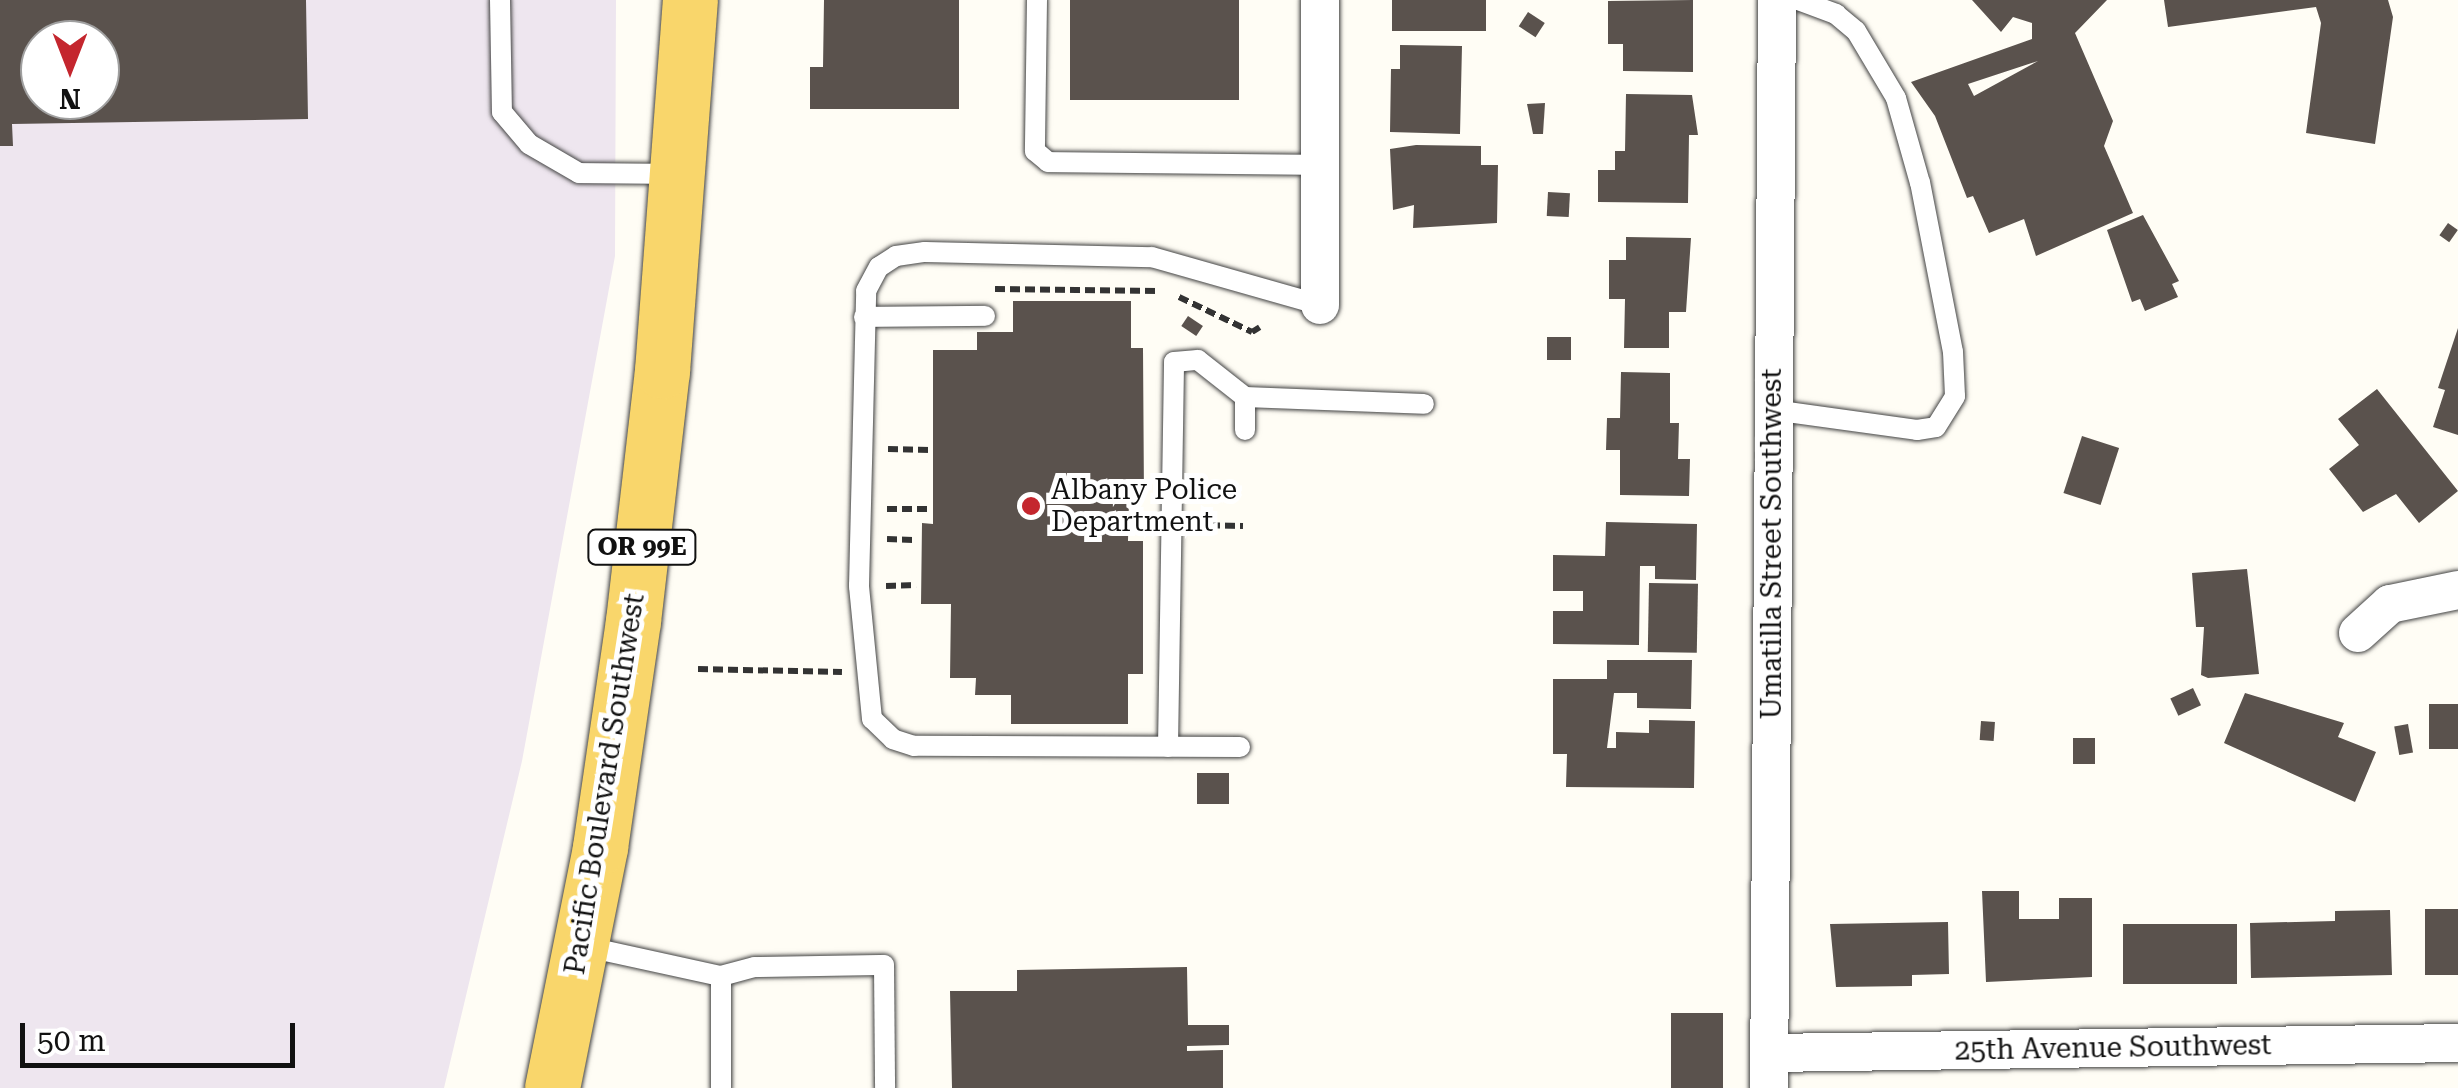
<!DOCTYPE html>
<html>
<head>
<meta charset="utf-8">
<style>
  body { margin:0 }
  #map { position:relative; width:2458px; height:1088px; overflow:hidden; background:#fffdf5; font-family:"Roboto Serif",serif }
  div>[style] { position:absolute }
  .industrial>* { inset:0; background:#eee6ef }
  .building>* { inset:0; background:#5a524d; transform-origin:0 0 }
  .path>* { height:6px; margin-top:-3px; transform-origin:0; background:repeating-linear-gradient(90deg,#333 0 10px,transparent 0 15px) }
  .roads { filter:drop-shadow(0 0 2px #444) drop-shadow(0 0 2px #444) }
  .service>* { height:20px; margin:-10px; padding:0 10px; transform-origin:10px; border-radius:10px; background:#fff }
  .minor>* { height:38px; margin:-19px; padding:0 19px; transform-origin:19px; border-radius:19px; background:#fff }
  .primary>* { height:55px; margin:-27.5px; padding:0 27.5px; transform-origin:27.5px; border-radius:27.5px; background:#f9d66b }
  .dots>* { width:28px; height:28px; translate:-50% -50%; box-sizing:border-box; border:5px solid #fff; border-radius:50% }
  span { translate:-50% -50%; white-space:nowrap; text-align:center; line-height:1.15; -webkit-text-stroke:10px #fff; paint-order:stroke }
  .shield-label span { padding:2px 8px; background:#fff; border:2px solid; border-radius:8px; -webkit-text-stroke-width:0 }
  .shield-label { font-size:25px; color:#111; font-weight:700 }
  .poi-label { font-size:28px; color:#111 }
  .left { translate:0 -50%; text-align:left }
  .street-label { font-size:28px; color:#111 }
  .north { position:absolute; left:20px; top:20px; width:100px; height:100px; box-sizing:border-box; background:#fff; border:2px solid #a0a0a0; border-radius:50%; rotate:180deg; font-size:28px; font-weight:700; line-height:40px; text-align:center; color:#111 }
  .north::after { content:''; display:block; margin:auto; width:35px; height:45px; background:#c4262e; clip-path:polygon(50% 0,100% 100%,50% 72%,0 100%) }
  .scale { position:absolute; left:20px; top:1023px; width:275px; height:45px; box-sizing:border-box; border:5px solid #111; border-top:0; padding-left:12px; font-size:30px; line-height:35px; white-space:nowrap; color:#111; -webkit-text-stroke:8px #fff; paint-order:stroke }
</style>
</head>
<body>
<div id="map">
  <div class="industrial">
    <i style="clip-path:polygon(evenodd,0 0,616px 0,615px 256px,522px 761px,444px 1088px,0 1088px,0 0,40px 40px,100px 40px,100px 100px,40px 100px,40px 40px)"></i>
  </div>
  <div class="building">
    <i style="clip-path:polygon(evenodd,0 0,306px 0,308px 119px,12px 124px,13px 146px,0 146px,0 0,40px 40px,100px 40px,100px 100px,40px 100px,40px 40px)"></i>
    <i style="clip-path:polygon(824px 0,959px 0,959px 109px,810px 109px,810px 67px,823px 67px)"></i>
    <i style="left:1070px;top:0;width:169px;height:100px"></i>
    <i style="left:1392px;top:0;width:94px;height:31px"></i>
    <i style="clip-path:polygon(1693px 0,1693px 72px,1623px 71px,1623px 44px,1608px 44px,1608px 1px)"></i>
    <i style="clip-path:polygon(evenodd,1972px 0,2107px 0,2075px 33px,2113px 121px,2104px 146px,2133px 213px,2036px 256px,2024px 219px,1989px 233px,1973px 196px,1967px 198px,1935px 116px,1911px 82px,2032px 39px,2032px 23px,2013px 17px,2001px 32px,1972px 0,2038px 61px,1974px 96px,1968px 84px,2038px 61px)"></i>
    <i style="clip-path:polygon(2164px 0,2388px 0,2393px 17px,2375px 144px,2306px 133px,2321px 23px,2316px 7px,2168px 27px)"></i>
    <i style="left:1528px;top:12px;width:20px;height:17px;rotate:33deg"></i>
    <i style="clip-path:polygon(1400px 45px,1462px 46px,1460px 134px,1390px 132px,1391px 69px,1400px 69px)"></i>
    <i style="clip-path:polygon(1626px 94px,1692px 95px,1698px 135px,1689px 135px,1688px 203px,1598px 202px,1598px 170px,1615px 170px,1615px 151px,1625px 151px)"></i>
    <i style="clip-path:polygon(1545px 103px,1543px 134px,1533px 134px,1527px 104px)"></i>
    <i style="clip-path:polygon(1416px 145px,1481px 146px,1481px 165px,1498px 165px,1497px 223px,1413px 228px,1414px 205px,1393px 210px,1390px 149px)"></i>
    <i style="left:1548px;top:192px;width:22px;height:24px;rotate:3deg"></i>
    <i style="clip-path:polygon(2143px 215px,2179px 281px,2172px 284px,2178px 297px,2145px 311px,2140px 299px,2132px 302px,2107px 230px)"></i>
    <i style="left:2448px;top:223px;width:12px;height:15px;rotate:35deg"></i>
    <i style="clip-path:polygon(1626px 237px,1691px 238px,1686px 312px,1669px 312px,1669px 348px,1624px 348px,1625px 299px,1609px 299px,1609px 260px,1626px 260px)"></i>
    <i style="clip-path:polygon(1013px 301px,1131px 301px,1131px 348px,1143px 348px,1144px 500px,1129px 499px,1128px 541px,1143px 541px,1143px 674px,1128px 674px,1128px 724px,1011px 724px,1011px 695px,975px 695px,976px 678px,950px 678px,951px 604px,921px 604px,922px 523px,933px 524px,933px 350px,977px 350px,977px 332px,1013px 332px)"></i>
    <i style="left:1188px;top:316px;width:18px;height:12px;rotate:34deg"></i>
    <i style="clip-path:polygon(2458px 328px,2458px 435px,2433px 427px,2445px 390px,2438px 388px)"></i>
    <i style="left:1547px;top:337px;width:24px;height:23px"></i>
    <i style="clip-path:polygon(1621px 372px,1670px 373px,1670px 423px,1679px 423px,1678px 459px,1690px 459px,1689px 496px,1620px 495px,1620px 450px,1606px 450px,1607px 418px,1620px 418px)"></i>
    <i style="clip-path:polygon(2377px 389px,2458px 491px,2419px 523px,2396px 494px,2363px 512px,2329px 469px,2359px 445px,2338px 419px)"></i>
    <i style="left:2082px;top:436px;width:39px;height:60px;rotate:18deg"></i>
    <i style="clip-path:polygon(1606px 522px,1697px 524px,1696px 580px,1655px 579px,1655px 566px,1640px 566px,1639px 645px,1553px 644px,1553px 611px,1583px 611px,1583px 591px,1553px 591px,1553px 555px,1605px 556px)"></i>
    <i style="clip-path:polygon(2247px 569px,2259px 674px,2208px 678px,2201px 675px,2204px 627px,2196px 627px,2192px 573px)"></i>
    <i style="left:1649px;top:583px;width:49px;height:69px;rotate:1deg"></i>
    <i style="clip-path:polygon(1607px 660px,1692px 660px,1691px 709px,1637px 708px,1637px 693px,1614px 693px,1607px 748px,1616px 748px,1616px 732px,1649px 733px,1649px 720px,1695px 721px,1694px 788px,1566px 787px,1567px 754px,1553px 754px,1553px 679px,1607px 679px)"></i>
    <i style="left:2193px;top:688px;width:19px;height:25px;rotate:65deg"></i>
    <i style="clip-path:polygon(2245px 693px,2344px 723px,2338px 737px,2376px 752px,2355px 802px,2224px 743px)"></i>
    <i style="left:2458px;top:704px;width:45px;height:29px;rotate:90deg"></i>
    <i style="left:1981px;top:721px;width:14px;height:19px;rotate:4deg"></i>
    <i style="left:2408px;top:724px;width:29px;height:14px;rotate:80deg"></i>
    <i style="left:2073px;top:738px;width:22px;height:26px"></i>
    <i style="left:1197px;top:773px;width:32px;height:31px"></i>
    <i style="clip-path:polygon(1982px 891px,2019px 891px,2019px 919px,2059px 919px,2059px 898px,2092px 898px,2092px 977px,1986px 982px)"></i>
    <i style="left:2458px;top:909px;width:66px;height:33px;rotate:90deg"></i>
    <i style="clip-path:polygon(2390px 910px,2392px 975px,2251px 978px,2250px 923px,2335px 921px,2335px 911px)"></i>
    <i style="clip-path:polygon(1948px 922px,1949px 974px,1912px 975px,1912px 986px,1836px 987px,1830px 924px)"></i>
    <i style="left:2123px;top:924px;width:114px;height:60px"></i>
    <i style="clip-path:polygon(1187px 967px,1188px 1025px,1229px 1025px,1229px 1045px,1187px 1046px,1187px 1051px,1223px 1050px,1223px 1088px,952px 1088px,950px 991px,1017px 991px,1017px 970px)"></i>
    <i style="left:1671px;top:1013px;width:52px;height:75px"></i>
  </div>
  <div class="path">
    <i style="left:995px;top:289px;width:163px;rotate:0.7deg"></i>
    <i style="left:1179px;top:297px;width:81px;rotate:25.6deg"></i>
    <i style="left:1252px;top:332px;width:9px;rotate:-32deg"></i>
    <i style="left:888px;top:449px;width:42px;rotate:1.4deg"></i>
    <i style="left:887px;top:509px;width:43px"></i>
    <i style="left:1195px;top:525px;width:48px;rotate:1.2deg"></i>
    <i style="left:887px;top:539px;width:26px;rotate:2deg"></i>
    <i style="left:886px;top:586px;width:30px;rotate:-2deg"></i>
    <i style="left:698px;top:669px;width:144px;rotate:1.2deg"></i>
  </div>
  <div class="roads">
    <div class="service">
      <i style="left:500px;top:0;width:112px;rotate:89deg"></i>
      <i style="left:502px;top:112px;width:42px;rotate:49.8deg"></i>
      <i style="left:529px;top:144px;width:58px;rotate:30.1deg"></i>
      <i style="left:579px;top:173px;width:96px;rotate:0.6deg"></i>
      <i style="left:1037px;top:0;width:151px;rotate:90.8deg"></i>
      <i style="left:1035px;top:151px;width:17px;rotate:40deg"></i>
      <i style="left:1048px;top:162px;width:272px;rotate:0.6deg"></i>
      <i style="left:864px;top:317px;width:121px;rotate:-0.5deg"></i>
      <i style="left:1773px;top:410px;width:145px;rotate:7.9deg"></i>
      <i style="left:1917px;top:430px;width:19px;rotate:-9deg"></i>
      <i style="left:1936px;top:427px;width:36px;rotate:-58deg"></i>
      <i style="left:1955px;top:396px;width:44px;rotate:-92.6deg"></i>
      <i style="left:1953px;top:352px;width:172px;rotate:-101deg"></i>
      <i style="left:1920px;top:183px;width:88px;rotate:-105.8deg"></i>
      <i style="left:1896px;top:98px;width:78px;rotate:-120.8deg"></i>
      <i style="left:1856px;top:31px;width:26px;rotate:-140deg"></i>
      <i style="left:1836px;top:14px;width:40px;rotate:-159.8deg"></i>
      <i style="left:1245px;top:430px;width:33px;rotate:-90deg"></i>
      <i style="left:1245px;top:397px;width:179px;rotate:2.2deg"></i>
      <i style="left:1168px;top:747px;width:385px;rotate:-89.1deg"></i>
      <i style="left:1174px;top:362px;width:24px;rotate:-5deg"></i>
      <i style="left:1198px;top:360px;width:60px;rotate:38.2deg"></i>
      <i style="left:1240px;top:747px;width:326px;rotate:-179.8deg"></i>
      <i style="left:914px;top:746px;width:22px;rotate:-162deg"></i>
      <i style="left:893px;top:739px;width:29px;rotate:-136deg"></i>
      <i style="left:872px;top:719px;width:134px;rotate:-95.6deg"></i>
      <i style="left:859px;top:586px;width:295px;rotate:-88.6deg"></i>
      <i style="left:866px;top:291px;width:27px;rotate:-62deg"></i>
      <i style="left:879px;top:267px;width:20px;rotate:-33deg"></i>
      <i style="left:896px;top:256px;width:29px;rotate:-8deg"></i>
      <i style="left:925px;top:252px;width:227px;rotate:1.3deg"></i>
      <i style="left:1152px;top:257px;width:175px;rotate:15.9deg"></i>
      <i style="left:583px;top:946px;width:141px;rotate:12.3deg"></i>
      <i style="left:721px;top:976px;width:112px;rotate:90deg"></i>
      <i style="left:721px;top:976px;width:35px;rotate:-15deg"></i>
      <i style="left:755px;top:967px;width:129px;rotate:-0.9deg"></i>
      <i style="left:884px;top:965px;width:123px;rotate:89.5deg"></i>
    </div>
    <div class="minor">
      <i style="left:1320px;top:0;width:305px;rotate:90deg"></i>
      <i style="left:2358px;top:633px;width:43px;rotate:-42.2deg"></i>
      <i style="left:2390px;top:604px;width:69px;rotate:-11.6deg"></i>
      <i style="left:1769px;top:1053px;width:689px;rotate:-0.83deg"></i>
      <i style="left:1769px;top:1088px;width:1088px;rotate:-89.58deg"></i>
    </div>
    <div class="primary">
      <i style="left:552px;top:1088px;width:246px;rotate:-78.7deg"></i>
      <i style="left:600px;top:847px;width:228px;rotate:-81.7deg"></i>
      <i style="left:633px;top:621px;width:252px;rotate:-83.4deg"></i>
      <i style="left:662px;top:371px;width:372px;rotate:-85.7deg"></i>
    </div>
  </div>
  <div class="dots">
    <i style="left:1031px;top:506px;background:#c4262e"></i>
  </div>
  <div class="shield-label">
    <span style="left:642px;top:547px">OR 99E</span>
  </div>
  <div class="poi-label">
    <span class="left" style="left:1051px;top:506px">Albany Police<br>Department</span>
  </div>
  <div class="street-label">
    <span style="left:1772px;top:544px;rotate:-90deg">Umatilla Street Southwest</span>
    <span style="left:605px;top:784px;rotate:-81deg">Pacific Boulevard Southwest</span>
    <span style="left:2113px;top:1048px;rotate:-1deg">25th Avenue Southwest</span>
  </div>
  <div class="north">N</div>
  <div class="scale">50 m</div>
</div>
</body>
</html>
